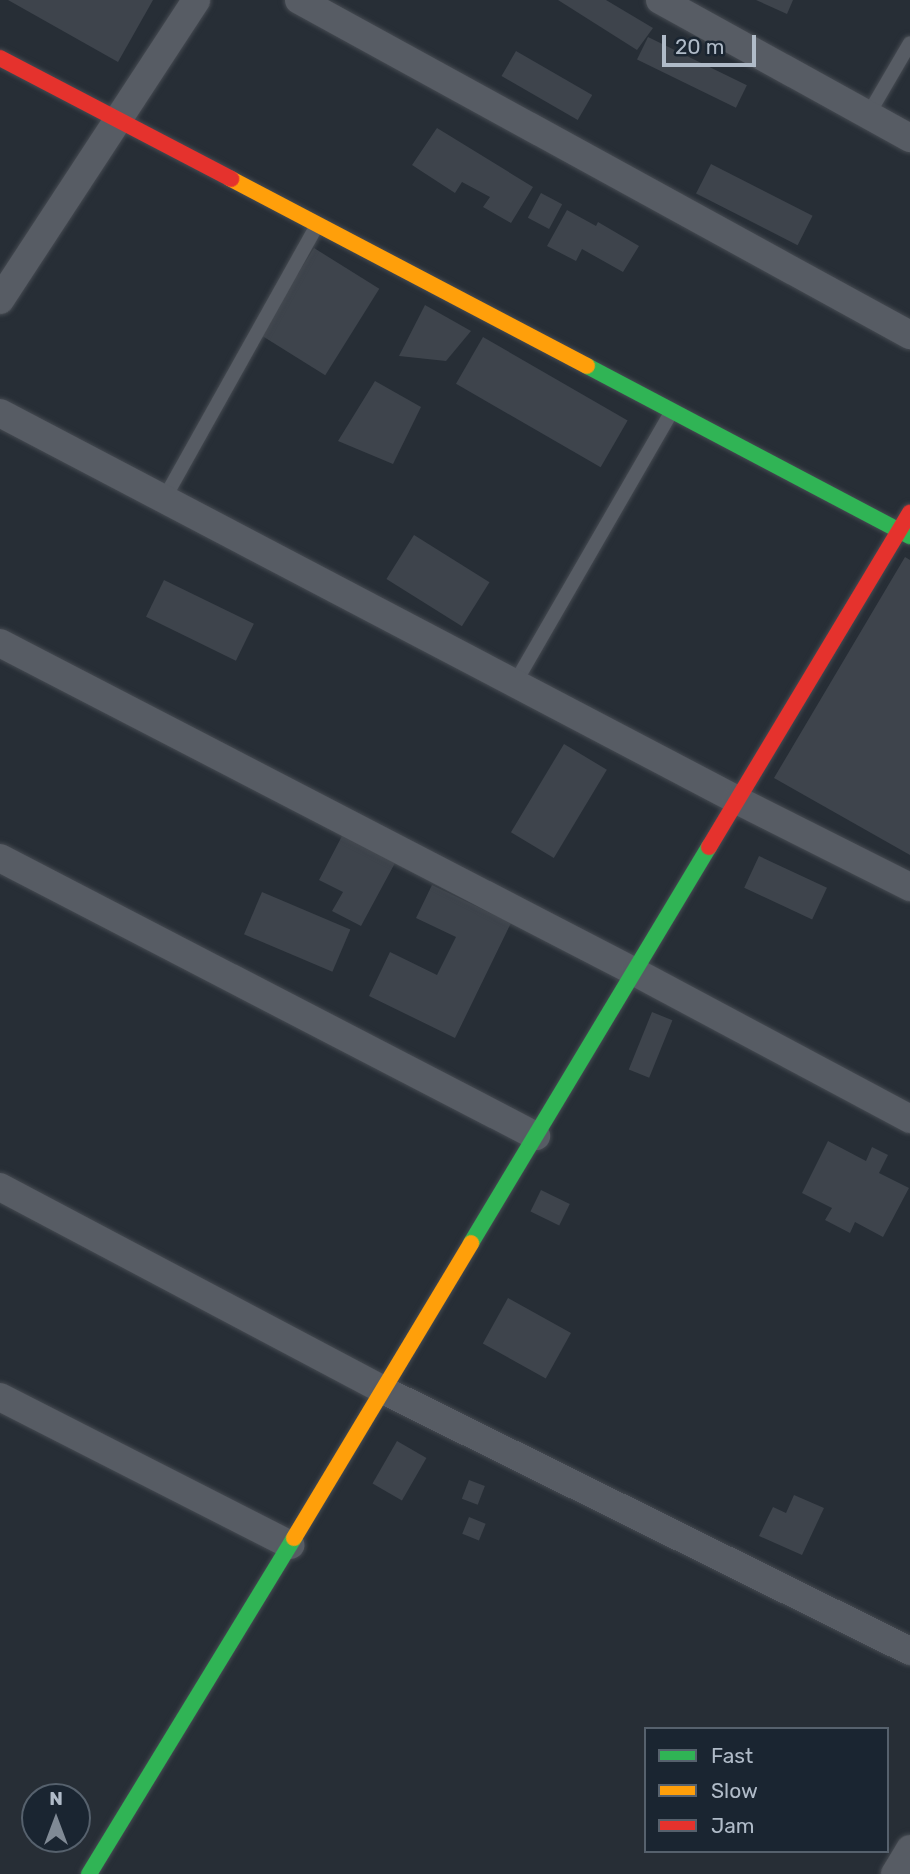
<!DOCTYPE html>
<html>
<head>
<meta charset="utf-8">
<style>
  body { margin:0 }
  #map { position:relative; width:910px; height:1874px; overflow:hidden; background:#272e36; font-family:Rubik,sans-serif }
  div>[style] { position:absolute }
  .building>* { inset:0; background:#3e444c; transform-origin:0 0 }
  .roads { filter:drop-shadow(0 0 2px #454a51) drop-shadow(0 0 2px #454a51) }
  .lane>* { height:14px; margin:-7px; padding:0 7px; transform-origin:7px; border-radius:7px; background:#575c64 }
  .street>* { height:28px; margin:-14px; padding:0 14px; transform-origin:14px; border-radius:14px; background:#575c64 }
  .fast>* { height:16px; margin:-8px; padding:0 8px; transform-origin:8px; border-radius:8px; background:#30b455 }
  .slow>* { height:16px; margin:-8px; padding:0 8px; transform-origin:8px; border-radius:8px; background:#ff9f0a }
  .jam>* { height:16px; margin:-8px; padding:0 8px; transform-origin:8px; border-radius:8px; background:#e5322d }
  span { translate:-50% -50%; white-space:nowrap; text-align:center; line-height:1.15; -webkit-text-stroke:5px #1a2531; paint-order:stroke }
  .legend { position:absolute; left:644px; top:1727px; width:245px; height:126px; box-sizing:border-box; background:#1a2531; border:2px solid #56616d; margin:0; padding:9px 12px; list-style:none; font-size:21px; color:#b0bbc8 }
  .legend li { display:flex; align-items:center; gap:14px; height:35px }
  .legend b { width:35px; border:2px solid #56616d }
  .north { position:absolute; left:21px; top:1783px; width:70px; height:70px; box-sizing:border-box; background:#1a2531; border:2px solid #56616d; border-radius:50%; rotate:0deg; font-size:19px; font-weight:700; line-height:28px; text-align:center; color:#b0bbc8 }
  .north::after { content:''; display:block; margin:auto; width:24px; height:32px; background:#808a95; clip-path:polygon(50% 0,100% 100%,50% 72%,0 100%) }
  .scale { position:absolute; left:662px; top:35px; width:94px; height:32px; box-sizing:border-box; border:4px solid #b0bbc8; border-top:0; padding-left:9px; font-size:21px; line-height:24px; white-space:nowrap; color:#b0bbc8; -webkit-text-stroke:5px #1a2531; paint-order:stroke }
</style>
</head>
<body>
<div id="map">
  <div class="building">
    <i style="clip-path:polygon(8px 0,153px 0,118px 62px)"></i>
    <i style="clip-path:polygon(558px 0,606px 0,653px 28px,637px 50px)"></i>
    <i style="clip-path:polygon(756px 0,793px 0,787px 14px)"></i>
    <i style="left:648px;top:37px;width:110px;height:25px;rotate:26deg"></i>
    <i style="left:516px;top:51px;width:88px;height:29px;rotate:30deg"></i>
    <i style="clip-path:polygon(437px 128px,533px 187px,511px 223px,483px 207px,490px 197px,462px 182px,455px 193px,412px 165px)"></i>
    <i style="left:711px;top:164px;width:114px;height:33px;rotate:27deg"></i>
    <i style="left:541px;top:193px;width:24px;height:28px;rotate:28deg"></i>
    <i style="clip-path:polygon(567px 210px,596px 226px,598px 222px,639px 246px,623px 272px,582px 249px,576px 261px,547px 246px)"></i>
    <i style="left:314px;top:248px;width:77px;height:102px;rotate:32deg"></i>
    <i style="clip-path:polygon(425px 305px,471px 331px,446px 361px,399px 356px)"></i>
    <i style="left:483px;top:337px;width:167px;height:54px;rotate:30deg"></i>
    <i style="clip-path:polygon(375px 381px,421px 407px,393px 464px,338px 441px)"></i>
    <i style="left:414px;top:535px;width:89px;height:52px;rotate:32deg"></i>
    <i style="clip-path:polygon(905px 557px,910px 560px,910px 855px,774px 778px)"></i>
    <i style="left:164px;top:580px;width:100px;height:41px;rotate:26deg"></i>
    <i style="left:564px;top:744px;width:50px;height:103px;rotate:31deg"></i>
    <i style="clip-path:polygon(342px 836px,395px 863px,361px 926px,332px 911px,343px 892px,319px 880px)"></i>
    <i style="left:759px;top:856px;width:75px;height:35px;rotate:25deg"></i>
    <i style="clip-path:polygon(432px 885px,511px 923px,455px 1038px,369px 996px,390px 952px,437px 975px,456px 937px,416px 918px)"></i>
    <i style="left:262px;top:892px;width:96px;height:46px;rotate:23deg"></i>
    <i style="left:652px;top:1012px;width:22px;height:62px;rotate:22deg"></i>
    <i style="clip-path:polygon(828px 1141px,866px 1161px,872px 1147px,888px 1155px,879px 1173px,909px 1188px,883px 1237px,855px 1222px,850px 1233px,825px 1220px,832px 1208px,802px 1193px)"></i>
    <i style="left:541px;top:1190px;width:32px;height:24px;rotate:26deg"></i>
    <i style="left:508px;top:1298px;width:72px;height:52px;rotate:29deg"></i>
    <i style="left:397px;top:1441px;width:34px;height:49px;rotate:30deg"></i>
    <i style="left:469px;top:1480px;width:17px;height:20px;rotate:21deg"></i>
    <i style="clip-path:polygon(794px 1495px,824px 1508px,802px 1555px,759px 1536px,773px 1507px,786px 1513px)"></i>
    <i style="left:469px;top:1517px;width:18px;height:18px;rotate:22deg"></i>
  </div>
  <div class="roads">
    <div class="lane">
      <i style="left:868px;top:115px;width:83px;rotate:-59.7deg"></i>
      <i style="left:164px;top:499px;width:314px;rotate:-60.8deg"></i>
      <i style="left:515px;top:683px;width:314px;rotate:-60deg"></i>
    </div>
    <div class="street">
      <i style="left:299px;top:0;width:697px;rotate:28.74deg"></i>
      <i style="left:660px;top:0;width:286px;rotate:28.9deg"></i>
      <i style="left:0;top:300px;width:358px;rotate:-56.8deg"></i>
      <i style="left:0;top:413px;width:832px;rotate:27.7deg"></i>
      <i style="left:737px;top:800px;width:194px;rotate:26.7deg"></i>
      <i style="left:0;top:643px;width:715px;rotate:27.39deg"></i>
      <i style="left:635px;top:972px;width:312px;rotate:28.1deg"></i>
      <i style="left:0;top:858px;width:604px;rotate:27.41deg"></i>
      <i style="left:0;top:1187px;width:433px;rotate:27.9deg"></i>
      <i style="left:383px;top:1390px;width:588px;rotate:26.35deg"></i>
      <i style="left:0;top:1397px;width:326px;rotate:27deg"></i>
      <i style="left:895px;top:1874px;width:29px;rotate:-59deg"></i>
    </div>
    <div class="fast">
      <i style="left:587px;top:366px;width:365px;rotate:27.8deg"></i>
      <i style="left:471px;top:1243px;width:462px;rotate:-59deg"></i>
      <i style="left:89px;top:1874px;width:394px;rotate:-58.6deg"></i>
    </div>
    <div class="slow">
      <i style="left:231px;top:179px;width:402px;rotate:27.7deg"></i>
      <i style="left:294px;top:1538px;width:344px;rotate:-59deg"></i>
    </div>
    <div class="jam">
      <i style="left:0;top:58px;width:261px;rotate:27.6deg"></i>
      <i style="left:709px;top:847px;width:390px;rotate:-59deg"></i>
    </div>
  </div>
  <ul class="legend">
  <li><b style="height:9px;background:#30b455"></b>Fast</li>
  <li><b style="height:9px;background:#ff9f0a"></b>Slow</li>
  <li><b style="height:9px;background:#e5322d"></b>Jam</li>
  </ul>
  <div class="north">N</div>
  <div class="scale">20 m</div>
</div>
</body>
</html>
